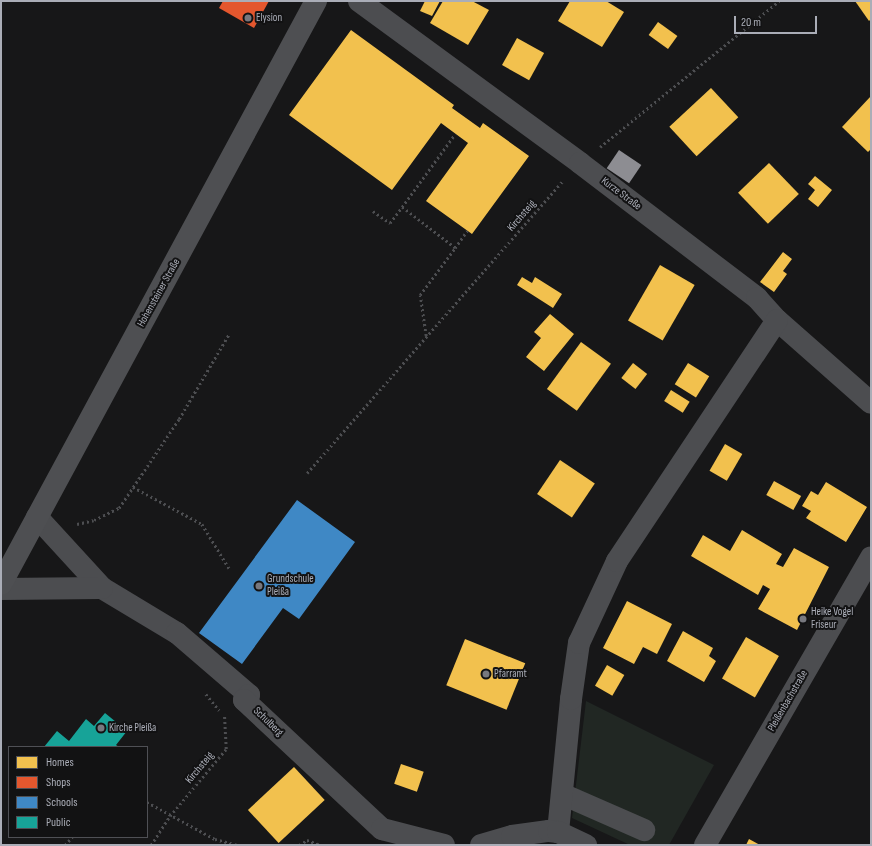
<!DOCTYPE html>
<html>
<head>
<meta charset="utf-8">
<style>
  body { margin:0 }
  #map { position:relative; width:872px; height:846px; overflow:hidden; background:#171718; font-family:"Sofia Sans Condensed",sans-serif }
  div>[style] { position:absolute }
  .green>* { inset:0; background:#212723 }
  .homes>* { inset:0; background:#f2c14e; transform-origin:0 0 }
  .shops>* { inset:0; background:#e4572e }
  .schools>* { inset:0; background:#3f88c5 }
  .public>* { inset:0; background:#17a398 }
  .industry>* { inset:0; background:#8d8d92; transform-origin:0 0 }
  .path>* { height:2.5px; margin-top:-1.25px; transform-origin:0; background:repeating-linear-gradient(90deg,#4d4e51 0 2px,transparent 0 5px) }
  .minor>* { height:22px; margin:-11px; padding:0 11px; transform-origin:11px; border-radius:11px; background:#4c4d50 }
  .major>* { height:22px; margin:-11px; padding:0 11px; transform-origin:11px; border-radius:11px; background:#4e4f52 }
  .dots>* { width:11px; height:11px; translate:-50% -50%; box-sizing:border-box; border:2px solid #121213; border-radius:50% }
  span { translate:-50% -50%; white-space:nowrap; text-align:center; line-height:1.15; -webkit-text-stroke:4px #121213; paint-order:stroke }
  .poi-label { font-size:11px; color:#aaadb7 }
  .left { translate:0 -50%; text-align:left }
  .street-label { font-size:11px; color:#aaadb7 }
  .frame { position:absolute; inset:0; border:2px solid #aaadb7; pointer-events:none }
  .legend { position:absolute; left:8px; top:746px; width:140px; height:92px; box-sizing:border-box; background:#121213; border:1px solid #4f5055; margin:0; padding:5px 7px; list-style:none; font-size:12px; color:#aaadb7 }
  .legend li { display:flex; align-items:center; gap:8px; height:20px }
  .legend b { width:20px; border:1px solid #4f5055 }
  .scale { position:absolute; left:734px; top:16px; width:83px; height:18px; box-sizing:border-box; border:2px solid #aaadb7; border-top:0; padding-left:5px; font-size:12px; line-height:14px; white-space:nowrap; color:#aaadb7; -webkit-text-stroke:3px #121213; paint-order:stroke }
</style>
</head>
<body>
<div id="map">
  <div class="green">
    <i style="clip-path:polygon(586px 701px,714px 765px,669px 845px,630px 845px,572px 818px)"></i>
  </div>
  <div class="homes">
    <i style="clip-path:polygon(425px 1px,440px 1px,432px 16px,420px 11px)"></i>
    <i style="clip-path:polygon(443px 1px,472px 1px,489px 10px,468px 45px,430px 23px)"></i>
    <i style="clip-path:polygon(570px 1px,606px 1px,624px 12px,602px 47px,558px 21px)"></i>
    <i style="clip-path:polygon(855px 1px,871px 1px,871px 19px,869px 21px)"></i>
    <i style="left:658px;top:22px;width:24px;height:16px;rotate:36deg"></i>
    <i style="clip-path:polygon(351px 30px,454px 105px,452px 108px,480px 128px,483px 123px,529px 156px,472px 234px,426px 201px,468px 143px,441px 123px,392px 190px,289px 115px)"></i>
    <i style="left:517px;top:38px;width:31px;height:31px;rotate:29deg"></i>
    <i style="left:711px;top:88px;width:40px;height:57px;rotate:47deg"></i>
    <i style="clip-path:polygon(871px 96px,871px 149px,868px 152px,842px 127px)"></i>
    <i style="left:769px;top:163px;width:43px;height:43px;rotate:46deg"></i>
    <i style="clip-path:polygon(815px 176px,832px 190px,818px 207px,808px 199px,815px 190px,808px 184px)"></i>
    <i style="clip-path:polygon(783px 252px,792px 259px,783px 271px,787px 274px,774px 292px,760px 282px)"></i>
    <i style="left:660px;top:265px;width:40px;height:64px;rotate:30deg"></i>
    <i style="clip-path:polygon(522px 277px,532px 283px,535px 277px,562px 294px,553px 308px,517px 285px)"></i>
    <i style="clip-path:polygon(550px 314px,574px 334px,544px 371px,526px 357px,541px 338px,534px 332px)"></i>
    <i style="left:581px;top:342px;width:37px;height:58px;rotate:36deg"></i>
    <i style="left:633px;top:363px;width:18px;height:19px;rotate:38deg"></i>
    <i style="left:688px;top:363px;width:25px;height:25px;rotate:32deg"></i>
    <i style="left:671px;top:390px;width:22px;height:13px;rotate:32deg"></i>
    <i style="left:725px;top:444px;width:20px;height:31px;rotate:30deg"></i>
    <i style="left:560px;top:460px;width:42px;height:41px;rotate:34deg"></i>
    <i style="left:774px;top:481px;width:31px;height:16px;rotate:29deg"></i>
    <i style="clip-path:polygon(826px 482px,867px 507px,846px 542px,806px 518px,811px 511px,802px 506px,811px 491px,818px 495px)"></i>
    <i style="clip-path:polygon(742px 530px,782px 554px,776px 564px,783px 567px,794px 548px,829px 567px,797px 630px,758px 609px,770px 589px,763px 585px,758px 595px,691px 556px,703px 535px,730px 551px)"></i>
    <i style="clip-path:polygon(627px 601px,672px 624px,657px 654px,643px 647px,634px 664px,603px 648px)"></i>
    <i style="clip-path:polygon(683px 631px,713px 648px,709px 656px,716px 661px,704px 682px,667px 661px)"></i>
    <i style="left:746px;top:637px;width:38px;height:48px;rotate:30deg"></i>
    <i style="left:465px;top:639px;width:65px;height:50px;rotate:22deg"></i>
    <i style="left:607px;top:665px;width:20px;height:24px;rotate:30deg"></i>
    <i style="left:401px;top:764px;width:24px;height:21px;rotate:19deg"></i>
    <i style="left:294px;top:767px;width:45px;height:63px;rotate:47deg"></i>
    <i style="clip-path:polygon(749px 839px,760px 845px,746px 845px)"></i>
  </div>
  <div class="shops">
    <i style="clip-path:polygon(223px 1px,269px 1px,254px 28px,219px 8px)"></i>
  </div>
  <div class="schools">
    <i style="clip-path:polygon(297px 500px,355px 542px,299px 619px,283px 608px,242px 664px,199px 633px)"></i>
  </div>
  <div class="public">
    <i style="clip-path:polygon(105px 713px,127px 731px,116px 745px,119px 747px,44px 747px,57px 731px,69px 741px,86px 719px,94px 726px)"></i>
  </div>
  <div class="industry">
    <i style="left:619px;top:150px;width:27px;height:22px;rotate:34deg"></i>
  </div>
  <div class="path">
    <i style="left:600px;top:147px;width:231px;rotate:-39.2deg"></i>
    <i style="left:373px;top:211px;width:21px;rotate:35deg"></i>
    <i style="left:390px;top:223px;width:20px;rotate:-53deg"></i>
    <i style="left:455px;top:248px;width:21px;rotate:-55deg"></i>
    <i style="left:426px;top:336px;width:41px;rotate:-98.3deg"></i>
    <i style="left:420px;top:295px;width:59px;rotate:-53.3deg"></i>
    <i style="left:455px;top:248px;width:67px;rotate:-142.3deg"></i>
    <i style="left:402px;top:207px;width:90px;rotate:-54deg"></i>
    <i style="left:307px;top:473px;width:388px;rotate:-48.8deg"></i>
    <i style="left:133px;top:487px;width:78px;rotate:28.2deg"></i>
    <i style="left:202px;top:524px;width:52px;rotate:58.5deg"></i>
    <i style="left:77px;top:524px;width:17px;rotate:-13deg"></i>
    <i style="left:94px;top:520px;width:28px;rotate:-26deg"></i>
    <i style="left:119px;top:508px;width:107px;rotate:-56deg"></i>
    <i style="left:179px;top:419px;width:99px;rotate:-59.5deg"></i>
    <i style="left:206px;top:694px;width:21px;rotate:51deg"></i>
    <i style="left:147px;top:802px;width:77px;rotate:28.6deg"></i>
    <i style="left:215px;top:839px;width:24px;rotate:15deg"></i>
    <i style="left:65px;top:845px;width:11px;rotate:-49deg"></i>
    <i style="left:151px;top:845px;width:35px;rotate:-57deg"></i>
    <i style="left:170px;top:816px;width:87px;rotate:-50.1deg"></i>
    <i style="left:226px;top:749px;width:34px;rotate:-93deg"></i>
    <i style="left:299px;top:845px;width:9px;rotate:-32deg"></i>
    <i style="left:307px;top:840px;width:14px;rotate:21deg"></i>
  </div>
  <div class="minor">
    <i style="left:359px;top:1px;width:274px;rotate:36.2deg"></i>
    <i style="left:580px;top:163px;width:223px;rotate:37.3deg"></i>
    <i style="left:757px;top:298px;width:30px;rotate:48deg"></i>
    <i style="left:777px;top:320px;width:125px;rotate:41.4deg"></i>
    <i style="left:37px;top:517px;width:96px;rotate:47.5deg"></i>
    <i style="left:102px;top:588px;width:87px;rotate:31deg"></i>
    <i style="left:177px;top:633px;width:95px;rotate:40.7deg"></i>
    <i style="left:249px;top:695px;width:7px;rotate:135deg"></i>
    <i style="left:244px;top:700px;width:189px;rotate:43.1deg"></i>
    <i style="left:382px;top:829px;width:64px;rotate:14.5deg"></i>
    <i style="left:1px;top:589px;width:101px;rotate:-0.6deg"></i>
    <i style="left:562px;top:794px;width:90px;rotate:23.7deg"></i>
    <i style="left:558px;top:832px;width:134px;rotate:-84.4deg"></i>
    <i style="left:571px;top:699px;width:57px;rotate:-81.9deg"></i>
    <i style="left:579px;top:643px;width:90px;rotate:-65.1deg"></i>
    <i style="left:617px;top:561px;width:289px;rotate:-56.4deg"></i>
    <i style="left:481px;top:845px;width:32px;rotate:-16deg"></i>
    <i style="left:512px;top:836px;width:37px;rotate:-8deg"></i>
    <i style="left:549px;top:831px;width:9px;rotate:6deg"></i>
    <i style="left:558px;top:832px;width:31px;rotate:25deg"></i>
    <i style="left:705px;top:845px;width:332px;rotate:-60deg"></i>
  </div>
  <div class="major">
    <i style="left:1px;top:584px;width:663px;rotate:-61.62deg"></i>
  </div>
  <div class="dots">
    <i style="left:248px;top:18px;background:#77787f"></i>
    <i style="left:259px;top:586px;background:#77787f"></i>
    <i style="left:803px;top:619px;background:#77787f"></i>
    <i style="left:486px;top:674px;background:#77787f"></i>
    <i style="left:101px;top:728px;background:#77787f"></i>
  </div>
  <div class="poi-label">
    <span class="left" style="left:256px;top:18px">Elysion</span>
    <span class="left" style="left:267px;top:586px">Grundschule<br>Pleißa</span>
    <span class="left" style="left:811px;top:619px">Heike Vogel<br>Friseur</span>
    <span class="left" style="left:494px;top:674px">Pfarramt</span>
    <span class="left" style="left:109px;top:728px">Kirche Pleißa</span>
  </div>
  <div class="street-label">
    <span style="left:621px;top:194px;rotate:37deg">Kurze Straße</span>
    <span style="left:522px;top:216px;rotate:-49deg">Kirchsteig</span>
    <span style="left:159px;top:293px;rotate:-61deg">Hohensteiner Straße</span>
    <span style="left:788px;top:701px;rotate:-60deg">Pleißenbachstraße</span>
    <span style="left:268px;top:722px;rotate:44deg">Schulberg</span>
    <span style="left:200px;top:768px;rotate:-50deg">Kirchsteig</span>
  </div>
  <div class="frame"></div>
  <ul class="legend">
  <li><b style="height:11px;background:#f2c14e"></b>Homes</li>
  <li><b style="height:11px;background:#e4572e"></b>Shops</li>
  <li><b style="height:11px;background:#3f88c5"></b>Schools</li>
  <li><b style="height:11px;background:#17a398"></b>Public</li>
  </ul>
  <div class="scale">20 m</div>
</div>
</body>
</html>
